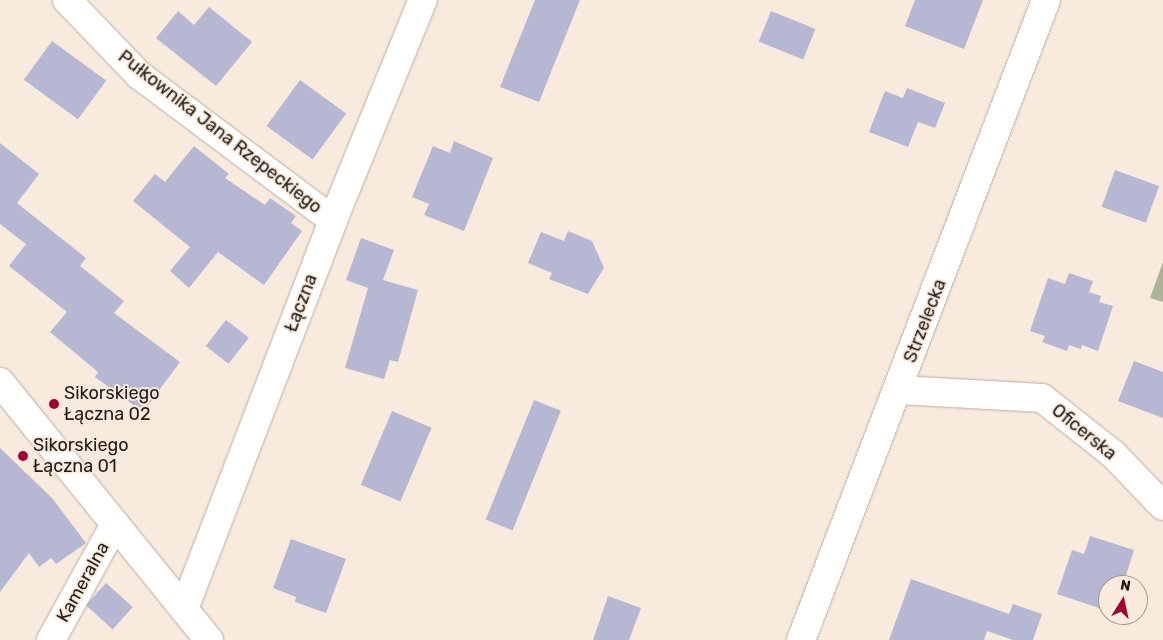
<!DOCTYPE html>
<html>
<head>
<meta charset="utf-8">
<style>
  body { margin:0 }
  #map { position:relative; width:1163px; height:640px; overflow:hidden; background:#f9eade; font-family:Rubik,sans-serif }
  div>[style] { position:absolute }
  .forest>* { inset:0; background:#acb397 }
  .building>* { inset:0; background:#b6b7d3; transform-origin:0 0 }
  .roads { filter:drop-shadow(0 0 1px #bcaea2) drop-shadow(0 0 1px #bcaea2) }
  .street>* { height:28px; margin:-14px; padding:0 14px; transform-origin:14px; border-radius:14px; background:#fff }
  .secondary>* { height:28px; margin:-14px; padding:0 14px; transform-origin:14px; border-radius:14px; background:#fff }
  .dots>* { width:14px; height:14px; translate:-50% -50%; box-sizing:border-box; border:2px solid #f9eade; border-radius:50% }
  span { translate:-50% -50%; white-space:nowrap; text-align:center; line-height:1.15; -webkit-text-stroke:4px #f9eade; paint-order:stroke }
  .street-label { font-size:18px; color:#201b16 }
  .poi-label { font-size:18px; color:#201b16 }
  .left { translate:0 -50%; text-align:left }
  .north { position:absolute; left:1098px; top:575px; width:50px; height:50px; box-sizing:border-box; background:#f9eade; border:1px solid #a2978e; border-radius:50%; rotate:10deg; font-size:14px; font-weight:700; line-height:20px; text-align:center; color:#201b16 }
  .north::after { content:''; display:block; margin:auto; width:18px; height:22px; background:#a20333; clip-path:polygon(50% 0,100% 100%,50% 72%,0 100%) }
</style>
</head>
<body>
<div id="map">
  <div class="forest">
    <i style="clip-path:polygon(1163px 262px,1163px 302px,1150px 298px)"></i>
  </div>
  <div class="building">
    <i style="clip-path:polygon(535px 0,580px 0,539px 102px,500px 87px)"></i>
    <i style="clip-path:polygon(915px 0,983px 0,964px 49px,905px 26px)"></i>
    <i style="clip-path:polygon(209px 7px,252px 42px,216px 86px,156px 38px,178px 11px,194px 25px)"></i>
    <i style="left:771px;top:11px;width:48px;height:33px;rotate:22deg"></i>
    <i style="left:52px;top:41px;width:67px;height:48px;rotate:36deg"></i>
    <i style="left:300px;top:80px;width:57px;height:57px;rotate:36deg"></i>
    <i style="clip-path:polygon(907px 88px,945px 103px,935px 128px,918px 122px,908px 147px,869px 132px,885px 91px,903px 98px)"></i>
    <i style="clip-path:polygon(454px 141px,493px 158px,464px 231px,424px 215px,429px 204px,412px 197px,433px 146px,450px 153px)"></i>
    <i style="clip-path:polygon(0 143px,39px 174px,17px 203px,86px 258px,80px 266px,124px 301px,114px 313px,180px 362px,143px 412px,95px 377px,98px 372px,50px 332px,67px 312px,9px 266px,26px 244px,0 224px)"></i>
    <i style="clip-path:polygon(194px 146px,229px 174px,225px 178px,265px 205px,270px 198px,296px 216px,291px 223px,302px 231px,264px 285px,218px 252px,189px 288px,170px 271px,190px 247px,133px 201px,155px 174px,165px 182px)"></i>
    <i style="left:1115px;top:170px;width:47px;height:39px;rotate:20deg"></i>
    <i style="clip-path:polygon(568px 231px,592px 241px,604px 268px,588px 294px,549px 279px,552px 273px,528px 263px,541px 232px,564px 241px)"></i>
    <i style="clip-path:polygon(361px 238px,394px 250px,383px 280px,418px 290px,398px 362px,390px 360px,384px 379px,345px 368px,368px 288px,346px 280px)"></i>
    <i style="clip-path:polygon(1069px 273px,1093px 281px,1089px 292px,1101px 296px,1099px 302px,1113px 306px,1098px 351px,1082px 345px,1081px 349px,1069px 345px,1067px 351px,1042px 342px,1045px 336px,1030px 331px,1048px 278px,1065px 284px)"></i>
    <i style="left:226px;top:320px;width:29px;height:33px;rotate:38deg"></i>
    <i style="clip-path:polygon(1134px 361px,1163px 372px,1163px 418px,1118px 401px)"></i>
    <i style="left:534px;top:400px;width:29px;height:129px;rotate:22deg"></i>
    <i style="left:392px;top:411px;width:43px;height:80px;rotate:23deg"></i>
    <i style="clip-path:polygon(0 448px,52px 498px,86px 543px,56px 564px,51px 558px,39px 567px,29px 553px,0 592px)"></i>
    <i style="clip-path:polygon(1090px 536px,1134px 550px,1123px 585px,1108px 585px,1108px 611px,1057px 594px,1072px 550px,1084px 554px)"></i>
    <i style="clip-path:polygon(291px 539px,346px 559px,326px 613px,295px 602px,296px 597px,273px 588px)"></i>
    <i style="clip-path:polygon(911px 579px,1009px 614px,1013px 604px,1042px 614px,1033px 640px,1013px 640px,987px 631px,984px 640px,889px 640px)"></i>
    <i style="left:106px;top:583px;width:36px;height:30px;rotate:42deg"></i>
    <i style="clip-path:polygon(608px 596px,641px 608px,629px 640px,593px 640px)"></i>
  </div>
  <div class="roads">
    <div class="street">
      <i style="left:67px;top:0;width:104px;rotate:46.2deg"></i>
      <i style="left:139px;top:75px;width:242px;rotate:36.8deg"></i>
      <i style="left:899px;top:390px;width:143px;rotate:3.2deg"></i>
      <i style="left:1042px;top:398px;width:90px;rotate:38.3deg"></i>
      <i style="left:1113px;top:454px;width:72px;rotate:46.1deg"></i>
      <i style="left:184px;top:609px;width:417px;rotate:-69deg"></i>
      <i style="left:333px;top:220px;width:238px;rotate:-67.8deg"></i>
      <i style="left:51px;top:640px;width:132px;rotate:-61.1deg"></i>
      <i style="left:801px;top:640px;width:685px;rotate:-69.05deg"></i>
    </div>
    <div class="secondary">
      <i style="left:0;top:382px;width:332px;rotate:51deg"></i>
    </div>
  </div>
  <div class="dots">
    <i style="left:54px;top:404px;background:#a20333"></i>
    <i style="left:23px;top:456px;background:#a20333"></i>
  </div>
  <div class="street-label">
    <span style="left:220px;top:132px;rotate:38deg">Pułkownika Jana Rzepeckiego</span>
    <span style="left:301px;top:303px;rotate:-69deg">Łączna</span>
    <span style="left:925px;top:321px;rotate:-69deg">Strzelecka</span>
    <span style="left:1084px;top:432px;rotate:39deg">Oficerska</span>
    <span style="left:83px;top:582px;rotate:-61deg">Kameralna</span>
  </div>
  <div class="poi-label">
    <span class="left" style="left:64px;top:404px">Sikorskiego<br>Łączna 02</span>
    <span class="left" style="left:33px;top:456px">Sikorskiego<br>Łączna 01</span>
  </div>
  <div class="north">N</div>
</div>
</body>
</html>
